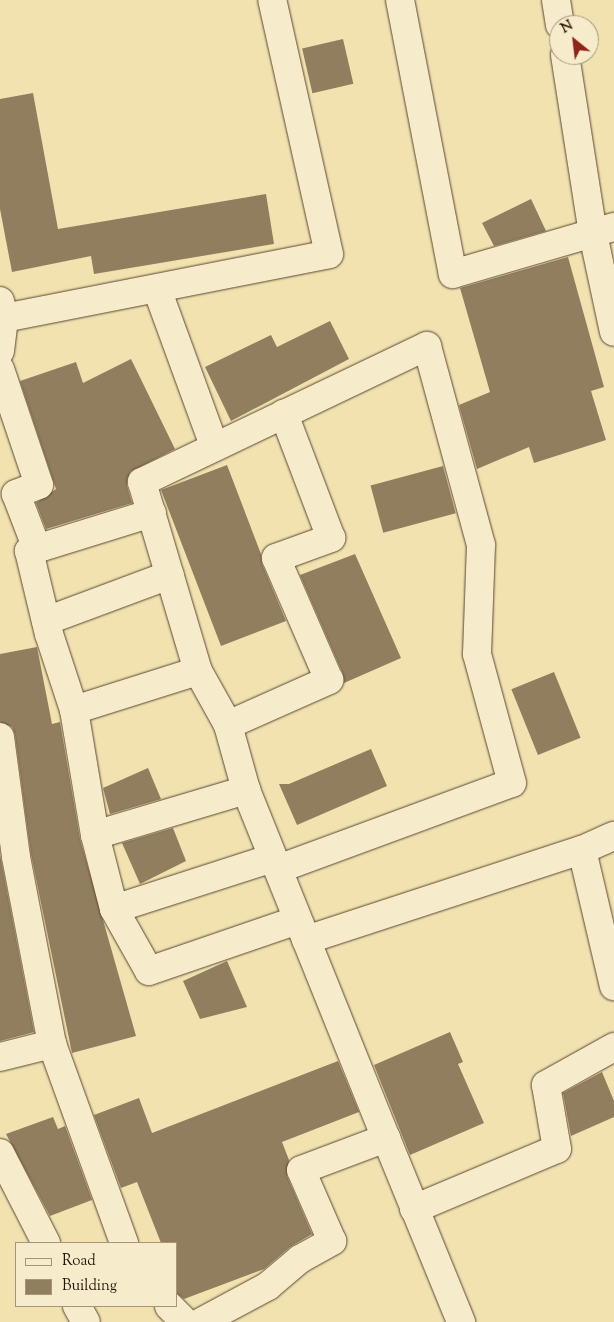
<!DOCTYPE html>
<html>
<head>
<meta charset="utf-8">
<style>
  body { margin:0 }
  #map { position:relative; width:614px; height:1322px; overflow:hidden; background:#f1e2b0; font-family:"Sorts Mill Goudy",serif }
  div>[style] { position:absolute }
  .building>* { inset:0; background:#917e5e; transform-origin:0 0 }
  .roads { filter:drop-shadow(0 0 1px #5b4630) drop-shadow(0 0 1px #5b4630) }
  .minor>* { height:28px; margin:-14px; padding:0 14px; transform-origin:14px; border-radius:14px; background:#f6eccc }
  span { translate:-50% -50%; white-space:nowrap; text-align:center; line-height:1.15; -webkit-text-stroke:5px #f6eccc; paint-order:stroke }
  .legend { position:absolute; left:15px; top:1242px; width:162px; height:65px; box-sizing:border-box; background:#f6eccc; border:1px solid #a4957c; margin:0; padding:6px 9px; list-style:none; font-size:15px; color:#291205 }
  .legend li { display:flex; align-items:center; gap:10px; height:25px }
  .legend b { width:25px; border:1px solid #a4957c }
  .north { position:absolute; left:549px; top:15px; width:50px; height:50px; box-sizing:border-box; background:#f6eccc; border:1px solid #a4957c; border-radius:50%; rotate:331deg; font-size:14px; font-weight:700; line-height:20px; text-align:center; color:#291205 }
  .north::after { content:''; display:block; margin:auto; width:18px; height:22px; background:#8f2418; clip-path:polygon(50% 0,100% 100%,50% 72%,0 100%) }
</style>
</head>
<body>
<div id="map">
  <div class="building">
    <i style="left:343px;top:39px;width:46px;height:42px;rotate:77deg"></i>
    <i style="clip-path:polygon(33px 93px,58px 229px,266px 194px,274px 244px,94px 274px,91px 256px,12px 272px,0 209px,0 99px)"></i>
    <i style="clip-path:polygon(531px 199px,546px 231px,494px 246px,482px 223px)"></i>
    <i style="clip-path:polygon(568px 257px,604px 387px,591px 391px,606px 440px,534px 463px,529px 447px,477px 469px,459px 405px,490px 392px,460px 288px)"></i>
    <i style="clip-path:polygon(330px 321px,349px 359px,231px 421px,205px 367px,271px 335px,277px 347px)"></i>
    <i style="clip-path:polygon(131px 359px,175px 449px,130px 472px,127px 486px,132px 503px,46px 529px,36px 503px,56px 489px,20px 381px,76px 362px,83px 383px)"></i>
    <i style="clip-path:polygon(227px 465px,261px 554px,262px 564px,286px 621px,221px 646px,161px 490px)"></i>
    <i style="left:443px;top:466px;width:49px;height:75px;rotate:75deg"></i>
    <i style="clip-path:polygon(355px 554px,401px 658px,344px 683px,343px 674px,300px 575px)"></i>
    <i style="clip-path:polygon(37px 647px,52px 724px,60px 722px,80px 839px,136px 1036px,72px 1053px,31px 854px,15px 735px,12px 727px,0 722px,0 654px)"></i>
    <i style="left:554px;top:672px;width:71px;height:46px;rotate:68deg"></i>
    <i style="clip-path:polygon(371px 749px,387px 786px,297px 825px,279px 784px,289px 784px)"></i>
    <i style="clip-path:polygon(148px 768px,161px 799px,110px 814px,103px 788px)"></i>
    <i style="clip-path:polygon(173px 828px,186px 861px,140px 884px,122px 843px)"></i>
    <i style="clip-path:polygon(0 855px,34px 1032px,0 1041px)"></i>
    <i style="clip-path:polygon(227px 961px,247px 1007px,200px 1019px,183px 981px)"></i>
    <i style="clip-path:polygon(450px 1032px,463px 1062px,458px 1064px,484px 1123px,410px 1155px,374px 1065px)"></i>
    <i style="clip-path:polygon(338px 1061px,359px 1112px,282px 1142px,289px 1160px,287px 1176px,312px 1234px,290px 1247px,264px 1269px,184px 1299px,176px 1293px,176px 1243px,161px 1243px,137px 1182px,121px 1188px,94px 1115px,139px 1098px,152px 1133px)"></i>
    <i style="clip-path:polygon(602px 1072px,614px 1101px,614px 1117px,571px 1136px,563px 1093px)"></i>
    <i style="clip-path:polygon(53px 1117px,58px 1129px,65px 1126px,92px 1200px,50px 1216px,6px 1134px)"></i>
  </div>
  <div class="roads">
    <div class="minor">
      <i style="left:400px;top:0;width:279px;rotate:79.1deg"></i>
      <i style="left:453px;top:274px;width:168px;rotate:-16.3deg"></i>
      <i style="left:556px;top:0;width:25px;rotate:81deg"></i>
      <i style="left:565px;top:55px;width:181px;rotate:81.1deg"></i>
      <i style="left:593px;top:234px;width:100px;rotate:77.9deg"></i>
      <i style="left:157px;top:289px;width:167px;rotate:70deg"></i>
      <i style="left:0;top:301px;width:17px;rotate:77deg"></i>
      <i style="left:4px;top:318px;width:331px;rotate:-11.1deg"></i>
      <i style="left:329px;top:254px;width:260px;rotate:-102.6deg"></i>
      <i style="left:0;top:351px;width:33px;rotate:-83deg"></i>
      <i style="left:0;top:369px;width:122px;rotate:71.4deg"></i>
      <i style="left:39px;top:485px;width:25px;rotate:159deg"></i>
      <i style="left:16px;top:494px;width:59px;rotate:69.1deg"></i>
      <i style="left:152px;top:513px;width:129px;rotate:162.8deg"></i>
      <i style="left:29px;top:551px;width:85px;rotate:76.5deg"></i>
      <i style="left:49px;top:634px;width:80px;rotate:71.8deg"></i>
      <i style="left:74px;top:710px;width:127px;rotate:80.5deg"></i>
      <i style="left:95px;top:835px;width:76px;rotate:75.6deg"></i>
      <i style="left:114px;top:909px;width:71px;rotate:60.6deg"></i>
      <i style="left:149px;top:971px;width:157px;rotate:-18.9deg"></i>
      <i style="left:46px;top:621px;width:132px;rotate:-20.4deg"></i>
      <i style="left:74px;top:710px;width:130px;rotate:-17.5deg"></i>
      <i style="left:228px;top:725px;width:111px;rotate:-24deg"></i>
      <i style="left:329px;top:680px;width:133px;rotate:-113.5deg"></i>
      <i style="left:276px;top:558px;width:59px;rotate:-20deg"></i>
      <i style="left:331px;top:538px;width:133px;rotate:-110.8deg"></i>
      <i style="left:0;top:737px;width:121px;rotate:82.4deg"></i>
      <i style="left:16px;top:857px;width:190px;rotate:79.1deg"></i>
      <i style="left:52px;top:1044px;width:212px;rotate:70.1deg"></i>
      <i style="left:95px;top:835px;width:158px;rotate:-16.6deg"></i>
      <i style="left:582px;top:850px;width:140px;rotate:76.8deg"></i>
      <i style="left:278px;top:869px;width:249px;rotate:-20.2deg"></i>
      <i style="left:512px;top:783px;width:134px;rotate:-105.2deg"></i>
      <i style="left:477px;top:654px;width:109px;rotate:-87.9deg"></i>
      <i style="left:481px;top:545px;width:206px;rotate:-105.2deg"></i>
      <i style="left:427px;top:346px;width:316px;rotate:154.5deg"></i>
      <i style="left:142px;top:482px;width:197px;rotate:73.5deg"></i>
      <i style="left:198px;top:671px;width:62px;rotate:60.9deg"></i>
      <i style="left:228px;top:725px;width:67px;rotate:74.5deg"></i>
      <i style="left:246px;top:790px;width:375px;rotate:68.1deg"></i>
      <i style="left:386px;top:1138px;width:199px;rotate:67.8deg"></i>
      <i style="left:114px;top:909px;width:167px;rotate:-17.8deg"></i>
      <i style="left:306px;top:940px;width:290px;rotate:-18.1deg"></i>
      <i style="left:582px;top:850px;width:35px;rotate:-24deg"></i>
      <i style="left:0;top:1057px;width:54px;rotate:-14deg"></i>
      <i style="left:0;top:1153px;width:101px;rotate:62.9deg"></i>
      <i style="left:414px;top:1209px;width:155px;rotate:-22.8deg"></i>
      <i style="left:557px;top:1149px;width:65px;rotate:-99.8deg"></i>
      <i style="left:546px;top:1085px;width:78px;rotate:-29.2deg"></i>
      <i style="left:77px;top:1306px;width:18px;rotate:61deg"></i>
      <i style="left:169px;top:1306px;width:23px;rotate:45deg"></i>
      <i style="left:201px;top:1322px;width:76px;rotate:-28.2deg"></i>
      <i style="left:268px;top:1286px;width:42px;rotate:-40.2deg"></i>
      <i style="left:300px;top:1259px;width:37px;rotate:-29deg"></i>
      <i style="left:332px;top:1241px;width:77px;rotate:-113.6deg"></i>
      <i style="left:301px;top:1170px;width:91px;rotate:-20.6deg"></i>
    </div>
  </div>
  <ul class="legend">
  <li><b style="height:6px;background:#f6eccc"></b>Road</li>
  <li><b style="height:14px;background:#917e5e"></b>Building</li>
  </ul>
  <div class="north">N</div>
</div>
</body>
</html>
